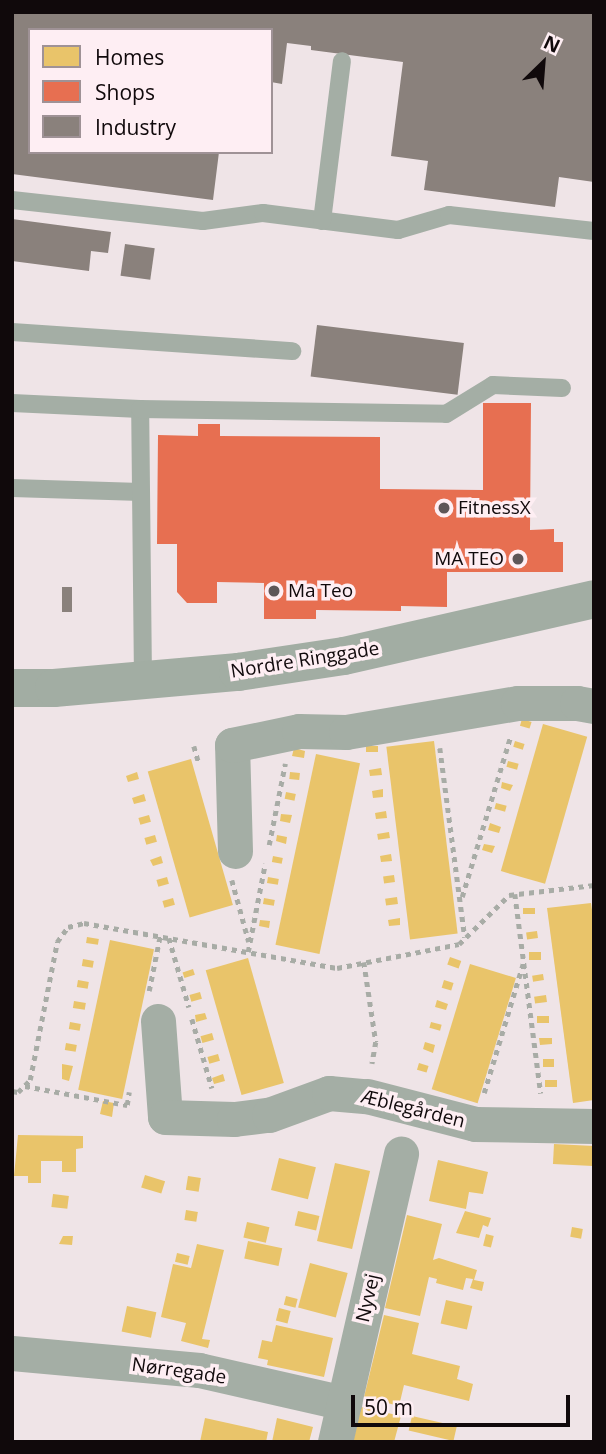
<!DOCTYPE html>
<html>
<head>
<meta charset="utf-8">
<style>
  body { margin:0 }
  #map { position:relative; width:606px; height:1454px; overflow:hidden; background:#efe4e7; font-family:"Open Sans",sans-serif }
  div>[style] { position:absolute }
  .homes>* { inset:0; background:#e9c46a; transform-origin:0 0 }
  .shops>* { inset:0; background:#e76f51 }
  .industry>* { inset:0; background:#8a817c; transform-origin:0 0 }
  .path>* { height:4.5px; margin-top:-2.25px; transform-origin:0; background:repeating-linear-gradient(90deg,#a8aca6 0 5px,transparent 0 10px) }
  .lane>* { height:18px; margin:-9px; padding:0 9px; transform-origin:9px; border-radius:9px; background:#a4aea5 }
  .street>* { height:35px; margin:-17.5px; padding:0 17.5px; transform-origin:17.5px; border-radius:17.5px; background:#a4aea5 }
  .secondary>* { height:38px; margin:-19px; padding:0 19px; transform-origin:19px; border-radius:19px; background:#a2ada3 }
  .dots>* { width:19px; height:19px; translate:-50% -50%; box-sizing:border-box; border:4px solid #feeef3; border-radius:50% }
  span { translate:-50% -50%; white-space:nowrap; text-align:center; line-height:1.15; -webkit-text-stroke:7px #feeef3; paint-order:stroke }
  .poi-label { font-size:19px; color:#10090b }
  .left { translate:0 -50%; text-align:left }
  .right { translate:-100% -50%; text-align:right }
  .street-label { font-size:19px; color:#10090b }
  .frame { position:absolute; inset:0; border:14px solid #10090b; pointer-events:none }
  .legend { position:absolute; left:28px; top:28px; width:245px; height:126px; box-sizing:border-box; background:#feeef3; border:2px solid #9f9296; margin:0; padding:9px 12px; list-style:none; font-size:21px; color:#10090b }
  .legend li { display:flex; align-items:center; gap:14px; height:35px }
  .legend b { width:35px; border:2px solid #9f9296 }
  .north { position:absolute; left:508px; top:28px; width:70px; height:70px; -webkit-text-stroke:5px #feeef3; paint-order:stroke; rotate:25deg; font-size:19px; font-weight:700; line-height:28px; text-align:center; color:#10090b }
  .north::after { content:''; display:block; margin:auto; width:24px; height:32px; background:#10090b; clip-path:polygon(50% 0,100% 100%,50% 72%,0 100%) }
  .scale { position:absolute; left:351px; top:1395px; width:219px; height:32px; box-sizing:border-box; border:4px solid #10090b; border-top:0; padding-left:9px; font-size:21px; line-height:24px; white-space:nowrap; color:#10090b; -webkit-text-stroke:5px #feeef3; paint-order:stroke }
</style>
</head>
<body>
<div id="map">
  <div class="homes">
    <i style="left:522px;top:719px;width:10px;height:7px;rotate:17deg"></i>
    <i style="left:543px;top:724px;width:46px;height:153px;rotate:16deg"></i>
    <i style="left:434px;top:741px;width:194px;height:48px;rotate:83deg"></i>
    <i style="left:515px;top:741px;width:10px;height:6px;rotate:17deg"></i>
    <i style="left:378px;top:746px;width:6px;height:12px;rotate:90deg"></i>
    <i style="clip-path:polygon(294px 748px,305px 751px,304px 758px,292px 756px)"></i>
    <i style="left:316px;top:754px;width:45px;height:195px;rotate:12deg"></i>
    <i style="left:191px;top:759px;width:152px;height:45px;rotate:74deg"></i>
    <i style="left:508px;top:761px;width:11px;height:6px;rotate:15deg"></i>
    <i style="clip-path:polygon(381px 768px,382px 775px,370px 776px,369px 770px)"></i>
    <i style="clip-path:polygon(137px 772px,139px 779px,128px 782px,126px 776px)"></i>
    <i style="left:290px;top:772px;width:10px;height:7px;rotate:6deg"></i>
    <i style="clip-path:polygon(502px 782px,513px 785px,510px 791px,501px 788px)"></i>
    <i style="clip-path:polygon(383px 789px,383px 797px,373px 798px,372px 791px)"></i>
    <i style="left:286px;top:792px;width:10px;height:7px;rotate:11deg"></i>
    <i style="clip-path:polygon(144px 794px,146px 801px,134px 804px,132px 798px)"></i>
    <i style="left:496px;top:803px;width:11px;height:6px;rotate:15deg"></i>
    <i style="clip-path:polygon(386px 811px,387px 818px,376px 819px,375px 813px)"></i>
    <i style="clip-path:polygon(281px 814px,292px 815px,290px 823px,280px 821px)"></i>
    <i style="left:149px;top:815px;width:7px;height:11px;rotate:74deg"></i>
    <i style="clip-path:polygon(490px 823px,501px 827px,499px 833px,488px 830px)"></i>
    <i style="left:389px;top:832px;width:6px;height:12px;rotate:81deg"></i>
    <i style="left:155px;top:835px;width:7px;height:11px;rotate:74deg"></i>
    <i style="clip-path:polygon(277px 835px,287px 837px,286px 844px,276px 841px)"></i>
    <i style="clip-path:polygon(484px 844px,495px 846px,492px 853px,482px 850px)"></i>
    <i style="clip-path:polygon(391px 854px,392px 861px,381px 862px,380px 856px)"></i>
    <i style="clip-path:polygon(161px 856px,163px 863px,153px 866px,150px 860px)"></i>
    <i style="left:273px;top:856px;width:10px;height:6px;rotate:11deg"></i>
    <i style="left:394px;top:875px;width:7px;height:11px;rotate:82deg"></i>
    <i style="left:167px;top:877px;width:7px;height:11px;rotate:74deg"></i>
    <i style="left:268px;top:877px;width:11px;height:6px;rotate:10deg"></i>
    <i style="left:397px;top:897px;width:7px;height:12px;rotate:82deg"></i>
    <i style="left:173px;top:898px;width:7px;height:11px;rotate:74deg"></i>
    <i style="left:264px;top:898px;width:11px;height:6px;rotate:10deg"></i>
    <i style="clip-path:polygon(591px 903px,594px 924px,594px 1100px,573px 1103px,547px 908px)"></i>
    <i style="left:535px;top:908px;width:6px;height:12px;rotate:90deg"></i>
    <i style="clip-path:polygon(400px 918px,400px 925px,389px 926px,388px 920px)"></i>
    <i style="clip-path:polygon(260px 920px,270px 921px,269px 928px,259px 926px)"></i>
    <i style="left:537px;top:931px;width:7px;height:11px;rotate:82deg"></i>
    <i style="left:87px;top:937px;width:12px;height:6px;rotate:9deg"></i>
    <i style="left:110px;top:940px;width:45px;height:153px;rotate:12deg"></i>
    <i style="left:541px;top:952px;width:8px;height:12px;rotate:90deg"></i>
    <i style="left:450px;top:957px;width:12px;height:8px;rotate:20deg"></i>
    <i style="left:248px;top:958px;width:130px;height:44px;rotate:74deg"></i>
    <i style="left:83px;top:959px;width:11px;height:7px;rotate:10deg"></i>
    <i style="left:470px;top:964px;width:48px;height:131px;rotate:17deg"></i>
    <i style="left:193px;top:969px;width:6px;height:11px;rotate:72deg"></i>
    <i style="left:543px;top:974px;width:6px;height:11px;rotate:81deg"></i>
    <i style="left:78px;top:980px;width:11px;height:7px;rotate:10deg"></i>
    <i style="left:444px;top:980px;width:10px;height:8px;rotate:17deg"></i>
    <i style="left:200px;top:992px;width:7px;height:11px;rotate:74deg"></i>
    <i style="left:546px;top:995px;width:7px;height:12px;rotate:82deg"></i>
    <i style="clip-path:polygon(437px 1000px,448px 1004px,446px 1010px,435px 1007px)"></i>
    <i style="left:74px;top:1001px;width:12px;height:7px;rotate:9deg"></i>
    <i style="clip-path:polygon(205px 1013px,207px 1019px,196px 1022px,195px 1015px)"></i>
    <i style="left:549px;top:1016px;width:7px;height:12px;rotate:90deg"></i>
    <i style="left:70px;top:1022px;width:11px;height:7px;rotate:10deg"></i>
    <i style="left:431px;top:1022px;width:11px;height:6px;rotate:15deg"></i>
    <i style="left:212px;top:1033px;width:7px;height:12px;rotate:74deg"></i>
    <i style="clip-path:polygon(539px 1038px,552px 1038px,552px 1044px,540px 1045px)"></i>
    <i style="clip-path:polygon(425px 1042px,435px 1045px,433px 1053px,423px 1049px)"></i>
    <i style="left:66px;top:1043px;width:11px;height:7px;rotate:10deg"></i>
    <i style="left:218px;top:1054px;width:7px;height:11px;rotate:74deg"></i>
    <i style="left:543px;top:1059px;width:11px;height:8px"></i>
    <i style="left:419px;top:1063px;width:10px;height:7px;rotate:17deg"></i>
    <i style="clip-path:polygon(62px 1064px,73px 1066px,69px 1081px,62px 1079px)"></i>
    <i style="clip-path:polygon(223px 1074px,225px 1081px,214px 1084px,212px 1078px)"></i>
    <i style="left:557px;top:1080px;width:7px;height:12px;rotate:90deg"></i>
    <i style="clip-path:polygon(103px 1101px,114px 1103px,112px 1117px,100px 1114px)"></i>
    <i style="clip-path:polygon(18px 1135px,83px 1136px,83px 1148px,76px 1149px,76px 1172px,62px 1172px,62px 1161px,41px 1161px,41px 1183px,28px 1183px,28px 1176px,14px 1176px)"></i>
    <i style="left:554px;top:1144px;width:40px;height:20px;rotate:3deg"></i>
    <i style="left:279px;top:1158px;width:38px;height:33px;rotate:14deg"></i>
    <i style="clip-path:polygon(438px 1160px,488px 1172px,483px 1194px,469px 1192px,466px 1209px,429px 1201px)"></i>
    <i style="left:335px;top:1163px;width:36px;height:80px;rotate:13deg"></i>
    <i style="left:145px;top:1175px;width:21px;height:13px;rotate:17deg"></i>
    <i style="left:188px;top:1176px;width:13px;height:14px;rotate:9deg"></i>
    <i style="left:53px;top:1194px;width:16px;height:13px;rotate:7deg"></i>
    <i style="left:186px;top:1210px;width:12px;height:10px;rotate:9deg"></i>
    <i style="left:298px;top:1211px;width:22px;height:15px;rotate:13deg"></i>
    <i style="clip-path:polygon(465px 1211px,491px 1218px,488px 1227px,483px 1225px,479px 1238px,456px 1233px)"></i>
    <i style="clip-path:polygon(407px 1215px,442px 1224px,433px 1260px,439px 1258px,477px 1270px,474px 1280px,484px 1282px,482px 1291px,470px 1288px,473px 1279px,466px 1278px,463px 1290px,436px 1283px,437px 1279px,429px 1277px,420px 1316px,385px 1308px)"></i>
    <i style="left:247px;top:1222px;width:23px;height:16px;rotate:13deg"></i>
    <i style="left:572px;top:1227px;width:11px;height:10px;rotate:10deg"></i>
    <i style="left:486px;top:1234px;width:8px;height:12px;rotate:14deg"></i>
    <i style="clip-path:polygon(63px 1236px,73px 1236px,72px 1245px,59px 1244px)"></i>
    <i style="left:248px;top:1241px;width:35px;height:18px;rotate:12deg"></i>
    <i style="clip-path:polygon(197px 1244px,224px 1250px,202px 1339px,210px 1340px,208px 1348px,181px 1341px,186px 1323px,161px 1317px,173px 1264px,191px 1268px)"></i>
    <i style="left:177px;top:1253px;width:13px;height:9px;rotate:13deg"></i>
    <i style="left:310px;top:1263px;width:39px;height:46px;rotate:15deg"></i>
    <i style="left:286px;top:1296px;width:12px;height:9px;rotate:14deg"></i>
    <i style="left:446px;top:1300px;width:27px;height:24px;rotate:13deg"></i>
    <i style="left:127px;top:1306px;width:30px;height:26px;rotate:12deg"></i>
    <i style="left:279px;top:1308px;width:12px;height:13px;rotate:14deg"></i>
    <i style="clip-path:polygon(384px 1315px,419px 1323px,412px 1354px,460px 1366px,457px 1379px,473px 1384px,469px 1401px,404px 1385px,399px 1406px,364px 1397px)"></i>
    <i style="clip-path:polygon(276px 1325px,333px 1338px,324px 1377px,267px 1365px,268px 1360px,258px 1358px,262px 1340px,272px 1342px)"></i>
    <i style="clip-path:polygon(361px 1407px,401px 1416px,394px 1442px,353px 1442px)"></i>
    <i style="left:412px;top:1416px;width:46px;height:15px;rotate:13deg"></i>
    <i style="clip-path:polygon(205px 1418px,268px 1432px,266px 1442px,200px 1442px)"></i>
    <i style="clip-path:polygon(277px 1418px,313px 1427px,309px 1442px,272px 1442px)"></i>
  </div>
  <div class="shops">
    <i style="clip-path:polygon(483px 403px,531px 403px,530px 530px,554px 529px,554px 542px,563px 542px,563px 572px,447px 572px,447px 607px,401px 606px,401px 611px,316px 610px,316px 619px,264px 619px,264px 583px,217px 582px,217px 603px,187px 603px,177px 592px,177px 544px,157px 544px,158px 435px,198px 436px,198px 424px,220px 424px,220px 436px,380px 437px,380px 489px,483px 490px)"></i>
  </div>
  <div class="industry">
    <i style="clip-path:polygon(12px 12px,594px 12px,594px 182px,559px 177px,555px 207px,424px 190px,428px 161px,391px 156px,403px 62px,311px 50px,311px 46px,287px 43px,282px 84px,271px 82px,271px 30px,30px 30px,30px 152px,219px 152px,213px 200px,12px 174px)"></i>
    <i style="clip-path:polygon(12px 219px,111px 232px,108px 253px,91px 251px,89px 271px,12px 261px)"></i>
    <i style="left:125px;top:244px;width:30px;height:32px;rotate:8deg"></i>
    <i style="left:317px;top:325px;width:148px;height:52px;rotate:7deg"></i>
    <i style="left:62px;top:587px;width:10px;height:25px"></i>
  </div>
  <div class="path">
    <i style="left:194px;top:746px;width:19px;rotate:74deg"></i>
    <i style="left:440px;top:748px;width:191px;rotate:82.5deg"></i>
    <i style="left:269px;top:845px;width:83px;rotate:-78.8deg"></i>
    <i style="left:232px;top:880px;width:64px;rotate:74.7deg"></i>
    <i style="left:515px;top:894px;width:201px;rotate:82.6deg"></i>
    <i style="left:462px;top:897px;width:169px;rotate:-73.2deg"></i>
    <i style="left:169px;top:938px;width:72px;rotate:73.8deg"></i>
    <i style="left:248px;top:952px;width:90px;rotate:-79.1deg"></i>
    <i style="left:364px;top:962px;width:81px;rotate:81.5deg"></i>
    <i style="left:376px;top:1042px;width:22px;rotate:100deg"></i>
    <i style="left:149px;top:991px;width:56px;rotate:-78.7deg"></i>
    <i style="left:192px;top:1019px;width:72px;rotate:73.8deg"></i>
    <i style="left:25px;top:1086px;width:104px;rotate:10.6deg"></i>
    <i style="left:127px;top:1105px;width:13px;rotate:-81deg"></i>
    <i style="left:12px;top:1091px;width:6px;rotate:9deg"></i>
    <i style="left:18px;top:1092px;width:17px;rotate:-45deg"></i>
    <i style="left:30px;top:1080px;width:141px;rotate:-78.9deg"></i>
    <i style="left:57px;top:942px;width:19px;rotate:-54deg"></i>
    <i style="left:68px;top:927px;width:16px;rotate:-14deg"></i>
    <i style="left:84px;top:923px;width:257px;rotate:10.1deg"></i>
    <i style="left:337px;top:968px;width:124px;rotate:-11.1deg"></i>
    <i style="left:459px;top:944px;width:70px;rotate:-44.4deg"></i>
    <i style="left:509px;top:895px;width:86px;rotate:-6.7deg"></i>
    <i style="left:484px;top:1093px;width:135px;rotate:-73.2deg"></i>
  </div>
  <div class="lane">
    <i style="left:12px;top:200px;width:192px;rotate:6.3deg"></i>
    <i style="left:203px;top:221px;width:61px;rotate:-7.6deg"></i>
    <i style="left:263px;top:213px;width:136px;rotate:7.2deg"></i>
    <i style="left:398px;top:230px;width:53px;rotate:-16.4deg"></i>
    <i style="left:449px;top:215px;width:146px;rotate:6.3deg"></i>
    <i style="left:322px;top:221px;width:161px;rotate:-82.9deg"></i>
    <i style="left:12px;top:332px;width:281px;rotate:3.9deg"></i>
    <i style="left:12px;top:403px;width:128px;rotate:2.7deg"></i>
    <i style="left:12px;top:488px;width:129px;rotate:1.8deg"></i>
    <i style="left:143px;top:680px;width:271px;rotate:-90.6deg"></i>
    <i style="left:140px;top:409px;width:306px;rotate:0.9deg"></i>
    <i style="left:446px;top:414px;width:55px;rotate:-31.7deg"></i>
    <i style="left:493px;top:385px;width:69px;rotate:2.5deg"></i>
  </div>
  <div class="street">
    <i style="left:235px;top:851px;width:106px;rotate:-91.6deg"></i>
    <i style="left:232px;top:745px;width:68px;rotate:-11.8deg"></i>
    <i style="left:299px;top:731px;width:47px;rotate:1.2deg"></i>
    <i style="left:346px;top:732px;width:174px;rotate:-9.6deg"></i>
    <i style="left:518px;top:703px;width:59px"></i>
    <i style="left:577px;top:703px;width:17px;rotate:10deg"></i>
    <i style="left:158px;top:1021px;width:96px;rotate:85.8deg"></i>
    <i style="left:165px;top:1117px;width:69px;rotate:1.7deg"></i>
    <i style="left:234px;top:1119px;width:35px;rotate:-7deg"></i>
    <i style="left:269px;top:1115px;width:64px;rotate:-20.1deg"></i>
    <i style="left:329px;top:1093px;width:38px;rotate:5deg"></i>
    <i style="left:367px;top:1096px;width:112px;rotate:14.5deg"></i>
    <i style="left:475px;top:1124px;width:119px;rotate:1deg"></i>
    <i style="left:12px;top:1353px;width:188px;rotate:5.2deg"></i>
    <i style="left:199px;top:1370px;width:149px;rotate:12.8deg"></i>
    <i style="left:335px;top:1442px;width:296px;rotate:-77.1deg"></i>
  </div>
  <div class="secondary">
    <i style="left:12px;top:688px;width:42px"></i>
    <i style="left:54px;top:688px;width:185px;rotate:-5deg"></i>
    <i style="left:238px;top:672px;width:107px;rotate:-8.6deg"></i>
    <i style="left:344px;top:656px;width:256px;rotate:-12.8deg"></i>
  </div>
  <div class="dots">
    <i style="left:444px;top:508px;background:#5e5658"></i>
    <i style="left:518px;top:559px;background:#5e5658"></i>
    <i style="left:274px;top:591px;background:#5e5658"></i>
  </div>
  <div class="poi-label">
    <span class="left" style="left:458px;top:508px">FitnessX</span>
    <span class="right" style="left:504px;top:559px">MA TEO</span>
    <span class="left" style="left:288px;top:591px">Ma Teo</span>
  </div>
  <div class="street-label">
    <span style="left:305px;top:660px;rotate:-9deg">Nordre Ringgade</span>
    <span style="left:413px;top:1109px;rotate:14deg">Æblegården</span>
    <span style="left:368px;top:1298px;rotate:-77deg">Nyvej</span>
    <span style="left:179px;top:1371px;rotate:8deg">Nørregade</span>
  </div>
  <div class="frame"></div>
  <ul class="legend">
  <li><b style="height:19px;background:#e9c46a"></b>Homes</li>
  <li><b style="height:19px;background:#e76f51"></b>Shops</li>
  <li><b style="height:19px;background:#8a817c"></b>Industry</li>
  </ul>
  <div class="north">N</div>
  <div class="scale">50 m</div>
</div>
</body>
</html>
